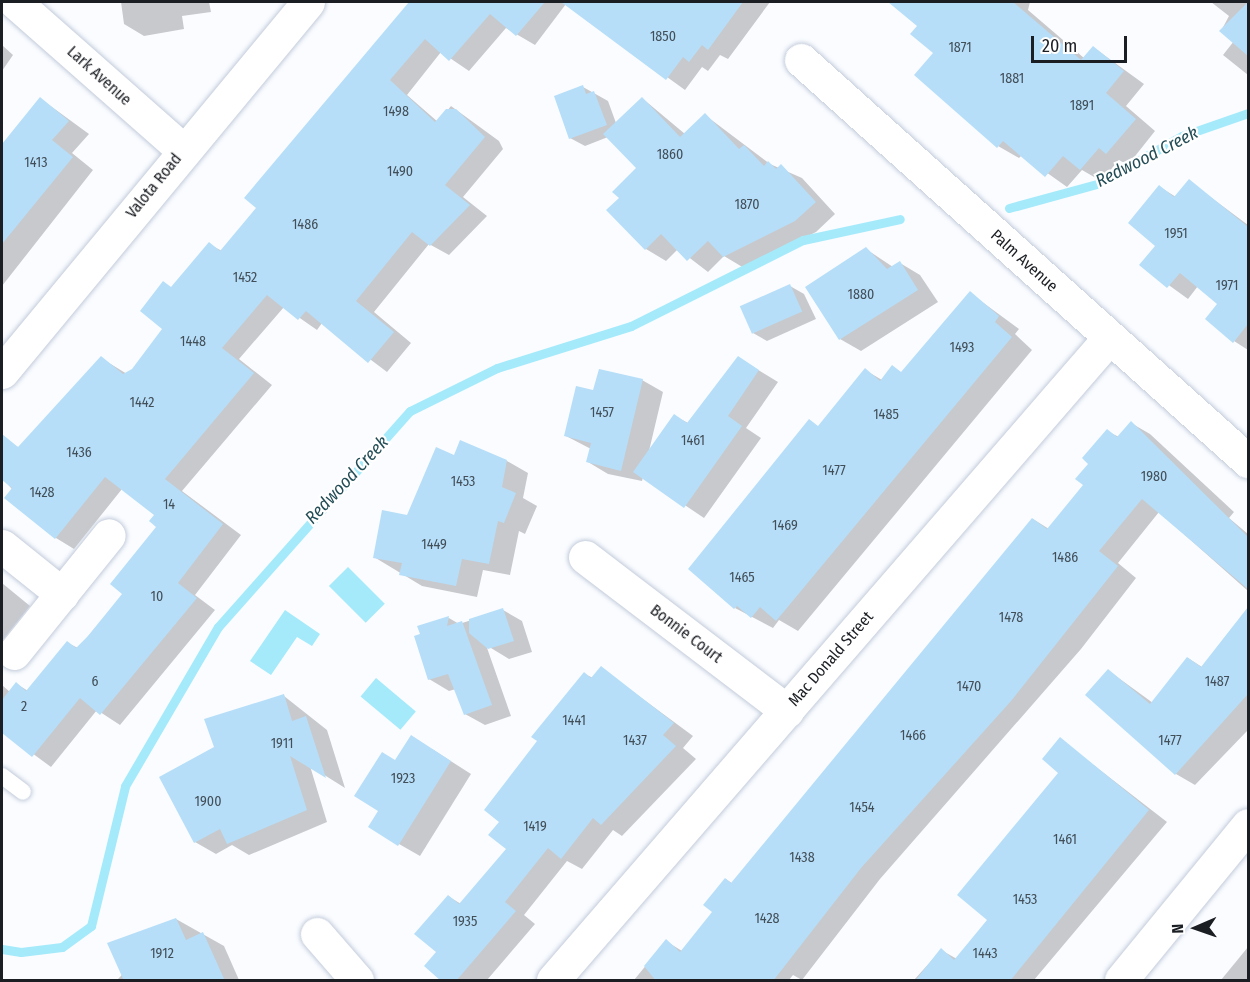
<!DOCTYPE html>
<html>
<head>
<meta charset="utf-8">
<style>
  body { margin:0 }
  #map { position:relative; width:1250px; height:982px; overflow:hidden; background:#fafcff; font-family:"Fira Sans Condensed",sans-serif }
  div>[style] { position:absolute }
  .water>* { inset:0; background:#a4eafb; transform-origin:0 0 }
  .shadow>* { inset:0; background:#0003 }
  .stream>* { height:9px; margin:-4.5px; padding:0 4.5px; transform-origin:4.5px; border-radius:4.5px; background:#a4eafb }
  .building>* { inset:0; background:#b6def8; transform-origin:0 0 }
  .roads { filter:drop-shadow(0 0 2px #c3ccdb) drop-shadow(0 0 2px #c3ccdb) }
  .lane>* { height:16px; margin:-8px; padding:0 8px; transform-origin:8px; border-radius:8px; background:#fff }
  .street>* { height:33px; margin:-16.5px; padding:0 16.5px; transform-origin:16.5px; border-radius:16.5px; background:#fff }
  .secondary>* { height:33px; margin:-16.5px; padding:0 16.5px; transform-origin:16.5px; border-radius:16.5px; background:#fff }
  span { translate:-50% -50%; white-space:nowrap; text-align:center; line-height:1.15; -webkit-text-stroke:4.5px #fff; paint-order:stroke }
  .number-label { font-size:14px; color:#424e58 }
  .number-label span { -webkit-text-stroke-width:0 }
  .street-label { font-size:16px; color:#1b1e23 }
  .water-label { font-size:18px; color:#234d56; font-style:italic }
  .frame { position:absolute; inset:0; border:3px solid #1b1e23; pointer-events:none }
  .north { position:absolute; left:1166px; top:898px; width:60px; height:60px; -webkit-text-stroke:4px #fff; paint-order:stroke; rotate:268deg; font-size:16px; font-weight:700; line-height:24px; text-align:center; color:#1b1e23 }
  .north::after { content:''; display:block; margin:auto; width:21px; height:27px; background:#1b1e23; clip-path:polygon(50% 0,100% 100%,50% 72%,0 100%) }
  .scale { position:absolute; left:1031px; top:36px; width:96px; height:27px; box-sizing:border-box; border:3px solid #1b1e23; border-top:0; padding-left:8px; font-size:18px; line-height:21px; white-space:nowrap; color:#1b1e23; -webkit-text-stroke:4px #fff; paint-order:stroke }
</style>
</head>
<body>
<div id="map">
  <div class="water">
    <i style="left:348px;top:567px;width:52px;height:27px;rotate:45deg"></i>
    <i style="clip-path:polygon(285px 610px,320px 634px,312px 646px,297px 637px,271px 675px,250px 661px)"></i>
    <i style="left:376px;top:678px;width:52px;height:24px;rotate:40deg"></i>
  </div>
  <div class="shadow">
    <i style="clip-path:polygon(121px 2px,209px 2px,211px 12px,182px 16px,184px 29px,144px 36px,124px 24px)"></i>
    <i style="clip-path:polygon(421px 2px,770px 2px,728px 59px,720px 55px,708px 71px,702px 67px,685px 90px,566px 4px,535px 45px,506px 28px,469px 71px,441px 52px,407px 95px,438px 122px,451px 106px,499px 141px,503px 149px,463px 197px,487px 216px,449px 255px,429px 244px,374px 312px,411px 343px,387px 372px,322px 323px,317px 330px,284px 307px,239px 359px,272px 385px,182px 491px,241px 535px,195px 595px,215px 610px,120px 725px,97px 710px,51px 767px,2px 731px,2px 685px,10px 692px,17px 684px,28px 691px,68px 643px,78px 648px,124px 594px,158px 526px,156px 515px,122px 489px,74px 549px,56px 538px,2px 478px,2px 456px,12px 444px,20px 448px,101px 358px,127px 374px,133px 370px,164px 329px,172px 288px,209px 244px,222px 251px)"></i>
    <i style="clip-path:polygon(890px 2px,1030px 2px,1028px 10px,1084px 58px,1093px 47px,1144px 84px,1126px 106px,1155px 131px,1128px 165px,1119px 160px,1101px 181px,1082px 170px,1067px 187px,1022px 155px,1019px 158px,998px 146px,919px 26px)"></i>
    <i style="clip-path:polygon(1211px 2px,1248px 2px,1248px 75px,1223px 55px,1234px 41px,1221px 31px,1229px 16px)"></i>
    <i style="clip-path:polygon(2px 45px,13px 55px,2px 71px)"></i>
    <i style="clip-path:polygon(583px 87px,608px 101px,616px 123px,642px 98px,685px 134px,705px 115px,770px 164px,802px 178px,835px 214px,816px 232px,744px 268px,724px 256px,708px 272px,678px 249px,666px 261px,646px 249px,621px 198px,638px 168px,608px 137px,585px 146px,570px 138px)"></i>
    <i style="clip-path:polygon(41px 99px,89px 134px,72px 153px,93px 170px,2px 286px,2px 149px)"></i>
    <i style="clip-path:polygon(1189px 181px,1248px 225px,1248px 350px,1234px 341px,1219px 304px,1198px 286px,1188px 299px,1141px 265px,1157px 245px,1160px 187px,1176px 197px)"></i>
    <i style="clip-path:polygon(866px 249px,893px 267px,900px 263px,920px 275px,938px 302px,861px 351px,840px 339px)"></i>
    <i style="clip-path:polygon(790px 286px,804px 294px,816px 319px,767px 341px,753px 333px)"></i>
    <i style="clip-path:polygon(970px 293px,1019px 329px,1015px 334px,1032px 350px,798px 631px,779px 620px,773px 628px,735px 608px,819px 427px,865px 370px,882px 380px,893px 367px,902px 373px)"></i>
    <i style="clip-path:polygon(739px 358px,778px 382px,746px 428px,761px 438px,704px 518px,643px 477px,642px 481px,608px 474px,588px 462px,591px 449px,566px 436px,595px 392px,642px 380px,663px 392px,649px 451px,675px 416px,688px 423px)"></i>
    <i style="clip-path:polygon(1131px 423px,1150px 434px,1234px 512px,1229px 518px,1248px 534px,1248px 591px,1159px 512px,1118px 563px,1136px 578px,1081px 649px,880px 879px,802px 980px,793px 975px,789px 980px,634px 980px,666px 941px,682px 951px,714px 912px,726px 879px,733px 884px,1033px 519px,1049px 529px,1085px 484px,1107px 431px,1119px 437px)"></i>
    <i style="clip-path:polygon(454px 457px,507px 461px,528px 473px,523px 498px,537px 506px,525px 534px,519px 531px,510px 575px,483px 570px,477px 597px,422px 586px,374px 557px)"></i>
    <i style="clip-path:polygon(2px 583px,30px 606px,2px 641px)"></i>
    <i style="clip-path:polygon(1248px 608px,1248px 730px,1195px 785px,1176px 774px,1109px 671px,1153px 703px,1188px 658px,1202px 667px)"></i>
    <i style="clip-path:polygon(503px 610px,522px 621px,532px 652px,509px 659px,486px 645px,511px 716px,485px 725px,465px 714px,456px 689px,449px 691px,429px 679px,419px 627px,449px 618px,459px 624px)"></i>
    <i style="clip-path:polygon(601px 668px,693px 736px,683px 748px,696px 759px,622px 836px,613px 830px,582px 869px,567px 861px,524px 915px,535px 924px,487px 980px,443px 980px,438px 952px,448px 896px,461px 904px,508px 849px,501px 821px,539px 741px,585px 674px,593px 678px)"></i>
    <i style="clip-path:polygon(284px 696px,327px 730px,345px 788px,310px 766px,327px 822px,249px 855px,232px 845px,216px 854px,195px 842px,216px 748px)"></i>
    <i style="clip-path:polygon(1060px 739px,1167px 822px,1034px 980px,914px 980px,941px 950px,957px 959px,989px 920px,1060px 772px)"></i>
    <i style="clip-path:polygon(432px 749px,471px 774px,420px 856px,399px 844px,380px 811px,396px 762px)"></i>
    <i style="clip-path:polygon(176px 919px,224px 946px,239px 980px,117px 980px)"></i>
    <i style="clip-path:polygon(1248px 947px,1248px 980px,1221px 980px)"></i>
  </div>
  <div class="stream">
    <i style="left:1009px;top:208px;width:91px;rotate:-15.3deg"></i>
    <i style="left:1097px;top:184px;width:98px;rotate:-29.5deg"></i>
    <i style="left:1182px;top:136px;width:70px;rotate:-19.2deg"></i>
    <i style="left:2px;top:949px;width:19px;rotate:9deg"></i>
    <i style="left:21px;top:952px;width:41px;rotate:-7deg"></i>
    <i style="left:62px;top:947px;width:36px;rotate:-36deg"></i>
    <i style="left:91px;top:926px;width:144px;rotate:-76.3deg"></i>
    <i style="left:125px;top:786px;width:184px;rotate:-59.7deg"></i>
    <i style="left:218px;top:627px;width:289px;rotate:-48.4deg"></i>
    <i style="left:410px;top:411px;width:97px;rotate:-26.3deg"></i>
    <i style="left:497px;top:368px;width:140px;rotate:-17.4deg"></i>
    <i style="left:631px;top:326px;width:192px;rotate:-26.6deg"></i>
    <i style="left:803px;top:240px;width:99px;rotate:-12.2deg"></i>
  </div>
  <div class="building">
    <i style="clip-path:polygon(409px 2px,545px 2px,516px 36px,490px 14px,449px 61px,425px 39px,390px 80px,435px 122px,446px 109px,456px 109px,485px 137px,445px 185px,470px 205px,430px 246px,412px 232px,356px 301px,394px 332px,368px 363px,306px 311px,298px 320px,267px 295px,222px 348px,254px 373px,165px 479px,223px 524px,178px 583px,197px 598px,100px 715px,80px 698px,32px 757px,2px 733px,2px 700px,16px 682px,26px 691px,67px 641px,76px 648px,88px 636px,122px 594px,110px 584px,156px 527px,149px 521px,154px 515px,105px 477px,55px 539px,4px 498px,12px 488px,2px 480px,2px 434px,18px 447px,101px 356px,123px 374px,132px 369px,162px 329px,140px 311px,163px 281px,171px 287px,209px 242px,220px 251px,256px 208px,244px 198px)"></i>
    <i style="clip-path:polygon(561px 2px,743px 2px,708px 50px,702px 45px,689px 62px,683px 57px,666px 80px)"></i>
    <i style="clip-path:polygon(888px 2px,1013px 2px,1081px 60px,1093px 46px,1124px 71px,1106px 93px,1136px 119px,1106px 154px,1099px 148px,1080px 170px,1063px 156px,1045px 177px,1003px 141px,997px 148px,914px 75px,933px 53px,910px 34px,917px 26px)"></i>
    <i style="clip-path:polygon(1248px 2px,1248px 56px,1219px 31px)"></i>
    <i style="clip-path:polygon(583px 85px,586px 94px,594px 91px,607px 125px,569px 139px,554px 96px)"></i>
    <i style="clip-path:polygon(40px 97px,69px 121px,52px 140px,73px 157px,2px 244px,2px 144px)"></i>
    <i style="clip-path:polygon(642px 97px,680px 137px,705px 113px,739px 149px,744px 145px,764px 166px,768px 161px,776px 169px,781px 164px,816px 202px,795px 221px,723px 257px,708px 241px,687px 261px,661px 234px,645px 250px,606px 210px,619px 198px,612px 192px,636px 168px,603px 134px)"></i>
    <i style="clip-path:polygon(1189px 179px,1248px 227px,1248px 324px,1233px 343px,1205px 319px,1217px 304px,1180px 273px,1167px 288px,1139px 265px,1155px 246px,1128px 223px,1159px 185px,1174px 197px)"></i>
    <i style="clip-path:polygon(866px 247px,887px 269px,900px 261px,918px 290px,839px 340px,805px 287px)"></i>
    <i style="left:790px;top:284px;width:30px;height:55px;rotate:66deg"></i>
    <i style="clip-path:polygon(970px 291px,999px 316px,995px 322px,1012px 337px,776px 621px,760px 607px,751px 618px,737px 606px,734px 609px,688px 569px,809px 419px,818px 426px,865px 368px,880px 381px,892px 365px,901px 372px)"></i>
    <i style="clip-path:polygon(738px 356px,759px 370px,728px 416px,742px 426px,684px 508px,633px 472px,674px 414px,687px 423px)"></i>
    <i style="clip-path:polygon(599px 369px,643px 379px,621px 471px,586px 462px,591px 443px,564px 436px,576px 386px,593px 390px)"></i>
    <i style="clip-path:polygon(1131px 421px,1248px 537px,1248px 589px,1142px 499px,1099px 551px,1118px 566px,1011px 701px,861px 868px,773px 981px,656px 981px,644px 966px,666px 939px,680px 952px,712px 912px,703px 905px,725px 878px,731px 883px,1032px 518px,1047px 529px,1083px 485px,1075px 479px,1088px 464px,1082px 458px,1107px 429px,1117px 437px)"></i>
    <i style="clip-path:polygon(460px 440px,507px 460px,502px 487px,516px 493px,504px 523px,498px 521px,489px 564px,462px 559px,456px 586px,399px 575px,402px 563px,373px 558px,382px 510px,407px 515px,436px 447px,454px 455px)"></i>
    <i style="clip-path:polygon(1248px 607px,1248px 694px,1175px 775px,1085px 695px,1108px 669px,1150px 704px,1187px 657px,1201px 667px)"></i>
    <i style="clip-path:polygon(503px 608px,514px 641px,488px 649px,469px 633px,469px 619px)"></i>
    <i style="clip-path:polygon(449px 616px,447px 626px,462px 621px,492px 705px,464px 715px,448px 674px,428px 680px,414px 636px,420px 634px,417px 626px)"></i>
    <i style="clip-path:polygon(601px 666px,674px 723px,663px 735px,676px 746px,601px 825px,593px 818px,561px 859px,548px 848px,505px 902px,516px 911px,456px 981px,441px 981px,424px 966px,436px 952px,414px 934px,448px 895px,459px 904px,506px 849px,488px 835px,499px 822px,484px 810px,537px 741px,531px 737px,584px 672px,591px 678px)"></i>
    <i style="clip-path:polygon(284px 694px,292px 721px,306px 716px,326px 778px,290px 756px,307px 810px,227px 844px,220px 829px,194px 843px,159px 777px,214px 747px,204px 719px)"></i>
    <i style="clip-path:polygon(411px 735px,451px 761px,398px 846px,368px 827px,378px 811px,354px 796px,382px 752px,395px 760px)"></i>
    <i style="clip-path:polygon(1060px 737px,1149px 810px,1010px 981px,915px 981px,941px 948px,954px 960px,987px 920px,957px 895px,1058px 773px,1042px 759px)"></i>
    <i style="clip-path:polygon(176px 918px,186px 940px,203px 932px,225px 981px,124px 981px,107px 943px)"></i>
  </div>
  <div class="roads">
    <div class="lane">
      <i style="left:2px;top:776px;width:26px;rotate:37deg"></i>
    </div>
    <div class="street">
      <i style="left:15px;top:2px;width:224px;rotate:41.4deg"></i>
      <i style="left:801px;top:60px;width:601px;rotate:41.9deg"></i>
      <i style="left:2px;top:546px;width:77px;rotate:38.7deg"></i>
      <i style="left:585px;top:557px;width:254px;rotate:37.3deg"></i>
      <i style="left:14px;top:653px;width:151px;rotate:-51.2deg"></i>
      <i style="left:317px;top:934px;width:61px;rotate:49deg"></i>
      <i style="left:553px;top:980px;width:849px;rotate:-49.11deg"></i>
      <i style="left:1121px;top:980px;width:200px;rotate:-50.7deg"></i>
    </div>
    <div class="secondary">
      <i style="left:2px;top:372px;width:480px;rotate:-50.4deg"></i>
    </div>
  </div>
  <div class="number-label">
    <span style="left:663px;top:37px">1850</span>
    <span style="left:960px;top:48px">1871</span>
    <span style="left:1012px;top:79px">1881</span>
    <span style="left:1082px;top:106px">1891</span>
    <span style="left:396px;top:112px">1498</span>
    <span style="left:670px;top:155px">1860</span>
    <span style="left:36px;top:163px">1413</span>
    <span style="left:400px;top:172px">1490</span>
    <span style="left:747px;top:205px">1870</span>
    <span style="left:305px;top:225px">1486</span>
    <span style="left:1176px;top:234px">1951</span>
    <span style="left:245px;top:278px">1452</span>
    <span style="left:1227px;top:286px">1971</span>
    <span style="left:861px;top:295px">1880</span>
    <span style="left:193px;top:342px">1448</span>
    <span style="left:962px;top:348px">1493</span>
    <span style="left:142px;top:403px">1442</span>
    <span style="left:602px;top:413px">1457</span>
    <span style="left:886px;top:415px">1485</span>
    <span style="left:693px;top:441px">1461</span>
    <span style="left:79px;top:453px">1436</span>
    <span style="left:834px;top:471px">1477</span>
    <span style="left:1154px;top:477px">1980</span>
    <span style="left:463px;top:482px">1453</span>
    <span style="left:42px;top:493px">1428</span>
    <span style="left:169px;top:505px">14</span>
    <span style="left:785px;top:526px">1469</span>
    <span style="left:434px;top:545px">1449</span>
    <span style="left:1065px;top:558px">1486</span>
    <span style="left:742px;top:578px">1465</span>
    <span style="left:157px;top:597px">10</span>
    <span style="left:1011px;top:618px">1478</span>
    <span style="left:95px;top:682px">6</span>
    <span style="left:1217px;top:682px">1487</span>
    <span style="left:969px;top:687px">1470</span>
    <span style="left:24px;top:707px">2</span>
    <span style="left:574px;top:721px">1441</span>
    <span style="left:913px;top:736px">1466</span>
    <span style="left:635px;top:741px">1437</span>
    <span style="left:1170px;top:741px">1477</span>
    <span style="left:282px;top:744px">1911</span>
    <span style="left:403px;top:779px">1923</span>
    <span style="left:208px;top:802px">1900</span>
    <span style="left:862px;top:808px">1454</span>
    <span style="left:535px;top:827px">1419</span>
    <span style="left:1065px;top:840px">1461</span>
    <span style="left:802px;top:858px">1438</span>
    <span style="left:1025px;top:900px">1453</span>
    <span style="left:767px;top:919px">1428</span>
    <span style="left:465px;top:922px">1935</span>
    <span style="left:162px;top:954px">1912</span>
    <span style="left:985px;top:954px">1443</span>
  </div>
  <div class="street-label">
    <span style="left:99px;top:76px;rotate:42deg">Lark Avenue</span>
    <span style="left:154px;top:186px;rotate:-51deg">Valota Road</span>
    <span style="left:1024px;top:261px;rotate:42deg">Palm Avenue</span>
    <span style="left:686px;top:634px;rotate:37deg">Bonnie Court</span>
    <span style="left:831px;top:659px;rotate:-49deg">Mac Donald Street</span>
  </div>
  <div class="water-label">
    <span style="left:1147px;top:157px;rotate:-27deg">Redwood Creek</span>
    <span style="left:347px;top:480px;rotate:-47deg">Redwood Creek</span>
  </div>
  <div class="frame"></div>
  <div class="north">N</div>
  <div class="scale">20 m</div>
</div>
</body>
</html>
